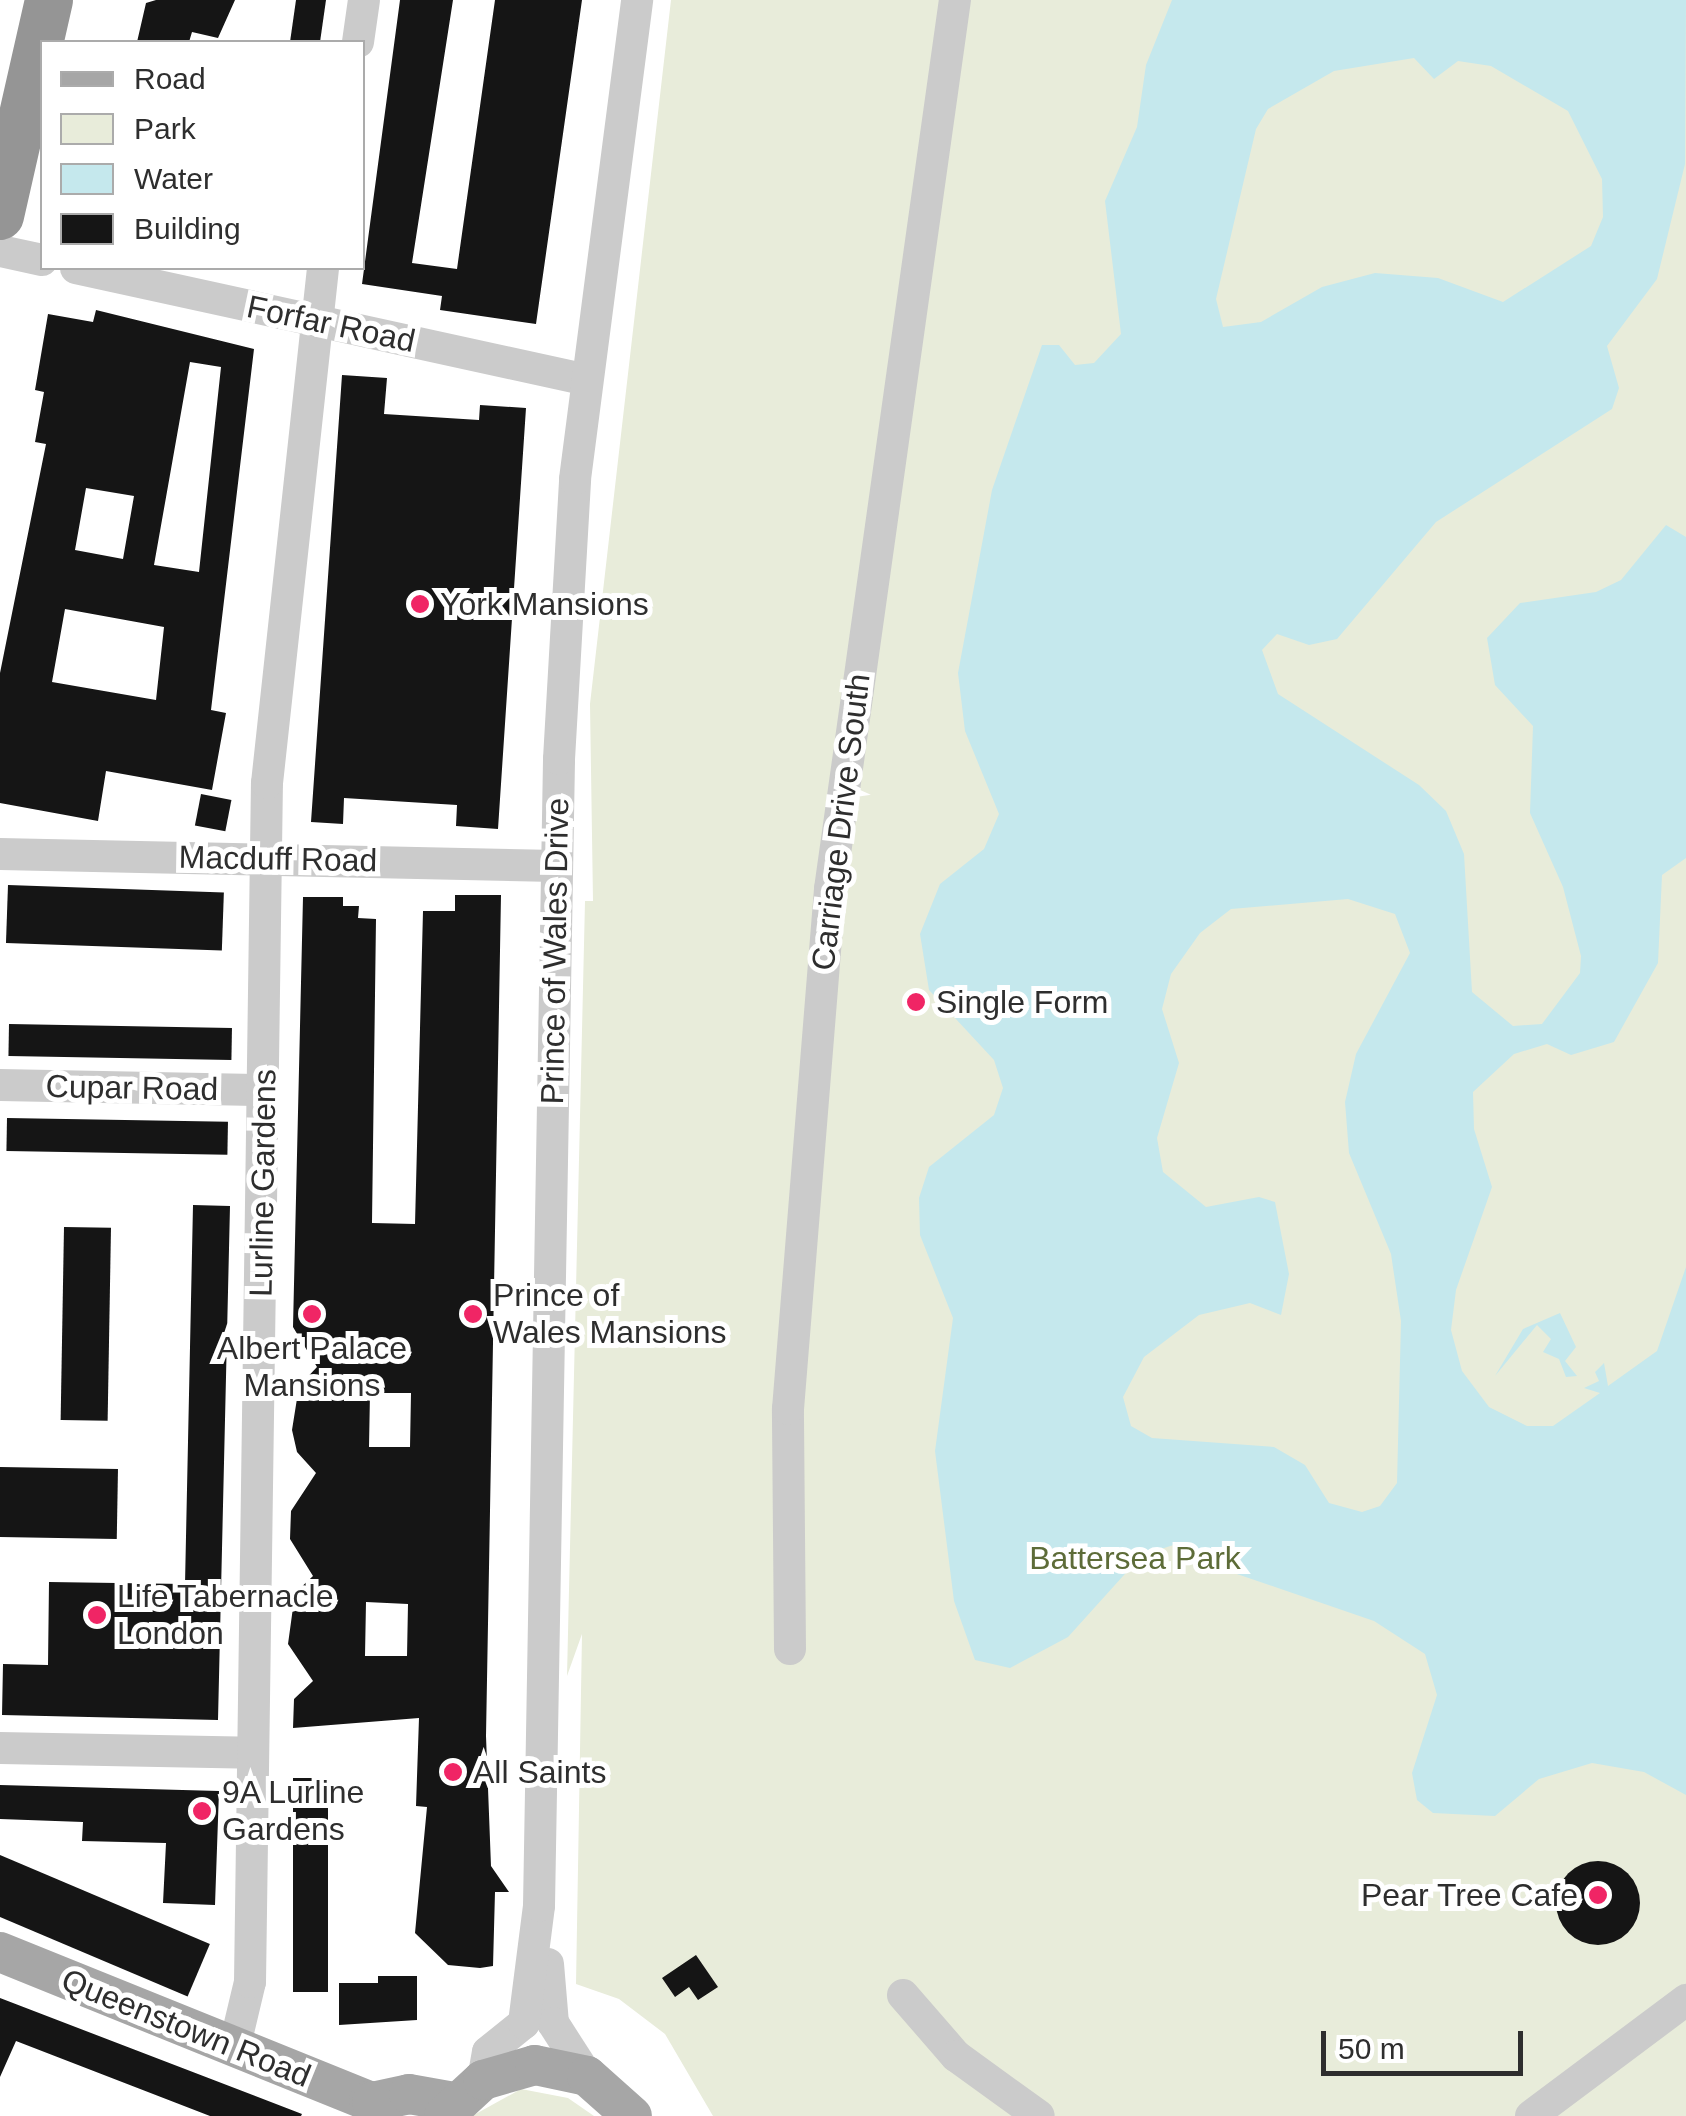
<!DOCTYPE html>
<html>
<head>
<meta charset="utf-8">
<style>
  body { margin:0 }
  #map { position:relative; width:1686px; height:2116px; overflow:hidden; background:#fff; font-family:Arial,sans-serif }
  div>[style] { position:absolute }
  .green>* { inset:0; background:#e8ecda }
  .water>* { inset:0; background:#c5e8ed }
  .building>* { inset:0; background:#151515; transform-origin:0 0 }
  .round { border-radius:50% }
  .minor>* { height:32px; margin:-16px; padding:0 16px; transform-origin:16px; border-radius:16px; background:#cbcbcb }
  .major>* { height:40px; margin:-20px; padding:0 20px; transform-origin:20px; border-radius:20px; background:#a6a6a6 }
  .highway>* { height:48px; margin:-24px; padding:0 24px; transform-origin:24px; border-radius:24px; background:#959595 }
  .dots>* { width:28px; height:28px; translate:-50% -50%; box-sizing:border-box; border:5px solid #fff; border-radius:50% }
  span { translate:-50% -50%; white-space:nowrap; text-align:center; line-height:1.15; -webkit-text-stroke:10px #fff; paint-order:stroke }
  .street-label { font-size:32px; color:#2e2e2e }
  .poi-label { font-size:32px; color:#2e2e2e }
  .left { translate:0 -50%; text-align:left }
  .right { translate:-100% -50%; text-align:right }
  .park-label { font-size:32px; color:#5d6c38 }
  .legend { position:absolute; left:40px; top:40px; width:325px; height:230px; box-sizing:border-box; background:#fff; border:2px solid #ababab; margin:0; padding:12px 18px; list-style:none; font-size:30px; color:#2e2e2e }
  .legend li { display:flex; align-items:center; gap:20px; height:50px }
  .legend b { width:50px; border:2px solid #ababab }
  .scale { position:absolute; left:1321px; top:2031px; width:202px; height:45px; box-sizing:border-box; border:5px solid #2e2e2e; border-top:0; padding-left:12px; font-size:30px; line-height:35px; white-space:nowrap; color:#2e2e2e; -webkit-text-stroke:8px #fff; paint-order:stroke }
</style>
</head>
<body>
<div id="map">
  <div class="green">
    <i style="clip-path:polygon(671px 0,1686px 0,1686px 2116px,713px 2116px,665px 2034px,619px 1999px,576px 1984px,582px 1634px,567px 1676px,585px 901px,593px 901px,590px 704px)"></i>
    <i style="clip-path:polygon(521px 2089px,568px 2098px,594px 2116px,472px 2116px)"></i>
  </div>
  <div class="water">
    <i style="clip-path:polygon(evenodd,1172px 0,1686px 0,1685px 164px,1657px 279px,1607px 346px,1619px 388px,1612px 409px,1436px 522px,1337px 639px,1309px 645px,1277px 634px,1262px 650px,1278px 694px,1419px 785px,1446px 811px,1464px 854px,1472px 992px,1513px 1026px,1542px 1024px,1580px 973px,1581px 956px,1563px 887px,1530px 813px,1533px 726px,1495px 685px,1487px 638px,1520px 603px,1596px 592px,1621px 580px,1666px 525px,1686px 537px,1686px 858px,1662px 875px,1658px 963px,1614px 1042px,1571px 1055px,1547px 1044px,1514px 1054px,1473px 1092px,1474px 1129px,1492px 1187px,1456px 1290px,1451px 1330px,1462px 1371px,1489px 1407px,1527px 1426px,1553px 1426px,1600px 1393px,1584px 1388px,1599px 1381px,1595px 1372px,1604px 1363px,1608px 1386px,1657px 1351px,1686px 1267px,1686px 1795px,1644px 1772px,1592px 1763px,1539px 1779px,1495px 1816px,1433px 1813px,1417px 1800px,1412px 1773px,1437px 1695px,1425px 1654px,1374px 1621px,1234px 1573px,1183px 1542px,1142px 1555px,1068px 1637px,1010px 1668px,975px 1660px,954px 1601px,935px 1451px,953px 1318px,920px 1235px,919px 1198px,929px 1167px,994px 1115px,1003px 1088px,994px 1060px,929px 990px,920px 934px,940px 884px,984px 849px,999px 814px,965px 731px,958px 673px,992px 490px,1042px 345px,1059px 345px,1075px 365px,1094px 363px,1121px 334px,1105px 201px,1137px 127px,1146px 65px,1172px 0,1414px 58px,1434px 79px,1458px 61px,1491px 66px,1568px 111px,1602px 179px,1603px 217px,1591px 246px,1503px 302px,1438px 278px,1375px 273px,1322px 287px,1261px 322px,1223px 327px,1216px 299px,1256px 129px,1268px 109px,1334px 71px,1414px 58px,1172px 0,1348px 899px,1395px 914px,1410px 953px,1356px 1054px,1345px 1102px,1349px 1153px,1391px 1254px,1401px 1321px,1397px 1483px,1380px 1506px,1362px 1512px,1329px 1503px,1305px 1465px,1274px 1447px,1152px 1438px,1131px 1426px,1123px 1397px,1144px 1357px,1199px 1315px,1250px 1303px,1281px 1315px,1289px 1274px,1275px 1202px,1259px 1197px,1206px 1207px,1163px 1172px,1157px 1138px,1179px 1063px,1162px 1009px,1171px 974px,1200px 933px,1231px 909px,1348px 899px)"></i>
    <i style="clip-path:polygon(1560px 1313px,1576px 1347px,1565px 1361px,1577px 1376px,1566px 1377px,1559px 1359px,1543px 1352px,1551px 1339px,1537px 1325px,1495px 1376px,1523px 1329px)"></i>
  </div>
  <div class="building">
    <i style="clip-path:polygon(156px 0,235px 0,218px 38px,192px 32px,189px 42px,137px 42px,146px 3px)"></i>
    <i style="clip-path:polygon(296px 0,326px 0,320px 42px,290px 42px)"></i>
    <i style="clip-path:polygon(400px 0,453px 0,412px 263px,457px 269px,495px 0,582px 0,536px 324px,440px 310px,442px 296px,362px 284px)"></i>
    <i style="clip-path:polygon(evenodd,96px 310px,254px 349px,211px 710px,226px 713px,212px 790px,106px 771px,98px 821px,0 803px,0 673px,46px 444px,35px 442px,44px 392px,35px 390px,48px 314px,93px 322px,96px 310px,190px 362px,221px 367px,199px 572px,154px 565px,190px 362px,96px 310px,86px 488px,134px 496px,123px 559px,75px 550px,86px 488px,96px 310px,65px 609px,164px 627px,156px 700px,52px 682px,65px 609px)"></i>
    <i style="clip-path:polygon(342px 375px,387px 378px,384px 414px,479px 420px,480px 405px,526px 408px,498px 829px,456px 826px,457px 805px,344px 798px,343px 824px,311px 822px)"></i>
    <i style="left:201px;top:794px;width:31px;height:32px;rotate:11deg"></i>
    <i style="left:8px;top:885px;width:216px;height:58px;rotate:2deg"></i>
    <i style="clip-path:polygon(evenodd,455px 895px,501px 895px,486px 1736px,491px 1866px,509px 1892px,495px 1892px,493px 1966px,480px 1968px,448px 1965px,415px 1933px,427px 1807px,416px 1806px,419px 1718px,293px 1728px,294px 1699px,313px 1681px,288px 1644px,295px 1593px,313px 1576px,290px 1539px,291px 1511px,316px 1473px,297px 1452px,292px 1430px,299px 1386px,317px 1367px,293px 1327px,303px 897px,343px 897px,343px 906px,359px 906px,358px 918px,376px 919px,372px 1223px,415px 1224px,423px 911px,455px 911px,455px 895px,370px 1393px,411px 1393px,410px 1447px,369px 1447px,370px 1393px,455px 895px,366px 1602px,408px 1604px,407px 1656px,365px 1656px,366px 1602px)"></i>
    <i style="left:9px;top:1024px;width:223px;height:32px;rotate:1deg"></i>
    <i style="left:7px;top:1118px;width:221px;height:33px;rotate:1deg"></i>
    <i style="clip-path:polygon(193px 1205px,230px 1206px,218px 1720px,2px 1715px,3px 1664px,48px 1665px,49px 1582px,185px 1584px)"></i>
    <i style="left:64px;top:1227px;width:47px;height:193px;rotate:1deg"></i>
    <i style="left:0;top:1467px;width:118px;height:70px;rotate:1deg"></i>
    <i style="left:293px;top:1778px;width:35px;height:214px"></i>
    <i style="clip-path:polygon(0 1785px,219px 1791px,215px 1905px,163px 1903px,166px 1843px,82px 1841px,83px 1822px,0 1819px)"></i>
    <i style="left:0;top:1855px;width:228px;height:57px;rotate:23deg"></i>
    <i class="round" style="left:1556px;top:1861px;width:84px;height:84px"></i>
    <i style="clip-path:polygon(696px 1955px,718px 1987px,698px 2000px,689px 1987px,675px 1997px,662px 1978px)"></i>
    <i style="clip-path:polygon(378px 1976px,417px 1976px,417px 2020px,339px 2025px,339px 1983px,378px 1983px)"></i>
    <i style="clip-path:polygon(0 1998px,302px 2114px,301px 2116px,210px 2116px,16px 2041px,0 2077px)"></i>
  </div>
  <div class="minor">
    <i style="left:358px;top:42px;width:42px;rotate:-81.9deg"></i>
    <i style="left:0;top:251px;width:43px;rotate:12.1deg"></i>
    <i style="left:76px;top:268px;width:523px;rotate:12.36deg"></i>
    <i style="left:0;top:854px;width:556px;rotate:1.24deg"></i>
    <i style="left:0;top:1085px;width:264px;rotate:1.1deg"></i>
    <i style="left:790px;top:1649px;width:240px;rotate:-90.5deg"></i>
    <i style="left:788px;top:1409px;width:522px;rotate:-85.38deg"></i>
    <i style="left:830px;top:889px;width:898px;rotate:-82deg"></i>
    <i style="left:0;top:1748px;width:251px;rotate:1.1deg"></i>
    <i style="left:548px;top:1964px;width:59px;rotate:85.2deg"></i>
    <i style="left:553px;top:2023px;width:63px;rotate:57.3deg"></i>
    <i style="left:903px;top:1995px;width:81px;rotate:49deg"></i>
    <i style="left:956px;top:2056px;width:102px;rotate:35.9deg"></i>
    <i style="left:234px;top:2049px;width:69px;rotate:-76.6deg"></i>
    <i style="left:250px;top:1982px;width:1199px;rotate:-89.19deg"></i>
    <i style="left:267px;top:783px;width:518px;rotate:-83.79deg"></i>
    <i style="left:483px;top:2080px;width:28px;rotate:-80deg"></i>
    <i style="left:488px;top:2052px;width:46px;rotate:-38.9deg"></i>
    <i style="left:524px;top:2023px;width:118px;rotate:-82.7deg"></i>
    <i style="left:539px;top:1906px;width:1147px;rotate:-89deg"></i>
    <i style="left:559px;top:759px;width:280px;rotate:-86.7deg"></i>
    <i style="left:575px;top:479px;width:483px;rotate:-82.6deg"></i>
    <i style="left:1531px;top:2116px;width:194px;rotate:-36.8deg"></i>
  </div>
  <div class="major">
    <i style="left:0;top:1952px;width:398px;rotate:22deg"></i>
    <i style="left:369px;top:2101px;width:19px;rotate:51deg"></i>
    <i style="left:372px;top:2102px;width:38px;rotate:-12deg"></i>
    <i style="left:409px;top:2094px;width:47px;rotate:9.9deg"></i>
    <i style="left:444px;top:2116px;width:53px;rotate:-42.7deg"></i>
    <i style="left:483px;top:2080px;width:54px;rotate:-16.1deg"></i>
    <i style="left:535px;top:2065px;width:53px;rotate:11.9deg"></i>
    <i style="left:587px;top:2076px;width:60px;rotate:41.6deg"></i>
  </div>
  <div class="highway">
    <i style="left:0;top:216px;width:221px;rotate:-77.2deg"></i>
  </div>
  <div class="dots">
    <i style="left:420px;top:604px;background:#f02565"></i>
    <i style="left:916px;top:1002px;background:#f02565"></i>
    <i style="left:312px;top:1314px;background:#f02565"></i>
    <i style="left:473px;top:1314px;background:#f02565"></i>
    <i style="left:97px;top:1615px;background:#f02565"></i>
    <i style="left:453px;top:1772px;background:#f02565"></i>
    <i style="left:202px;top:1811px;background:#f02565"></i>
    <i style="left:1598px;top:1895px;background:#f02565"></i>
  </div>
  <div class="street-label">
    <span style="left:331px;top:324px;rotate:12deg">Forfar Road</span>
    <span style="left:841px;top:822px;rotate:-83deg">Carriage Drive South</span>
    <span style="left:278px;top:859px;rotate:1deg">Macduff Road</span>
    <span style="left:555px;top:951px;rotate:-89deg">Prince of Wales Drive</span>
    <span style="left:132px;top:1088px;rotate:1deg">Cupar Road</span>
    <span style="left:263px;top:1183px;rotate:-89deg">Lurline Gardens</span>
    <span style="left:186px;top:2028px;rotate:22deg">Queenstown Road</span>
  </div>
  <div class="poi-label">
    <span class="left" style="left:440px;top:604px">York Mansions</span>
    <span class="left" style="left:936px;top:1002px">Single Form</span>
    <span class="left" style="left:493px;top:1314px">Prince of<br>Wales Mansions</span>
    <span style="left:312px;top:1367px">Albert Palace<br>Mansions</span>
    <span class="left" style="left:117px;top:1615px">Life Tabernacle<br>London</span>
    <span class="left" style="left:473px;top:1772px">All Saints</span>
    <span class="left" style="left:222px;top:1811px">9A Lurline<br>Gardens</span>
    <span class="right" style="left:1578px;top:1895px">Pear Tree Cafe</span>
  </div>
  <div class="park-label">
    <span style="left:1135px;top:1558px">Battersea Park</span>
  </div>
  <ul class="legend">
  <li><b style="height:12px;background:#a6a6a6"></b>Road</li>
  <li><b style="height:28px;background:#e8ecda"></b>Park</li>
  <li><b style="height:28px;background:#c5e8ed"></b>Water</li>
  <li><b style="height:28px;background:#151515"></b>Building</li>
  </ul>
  <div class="scale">50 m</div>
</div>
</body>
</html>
